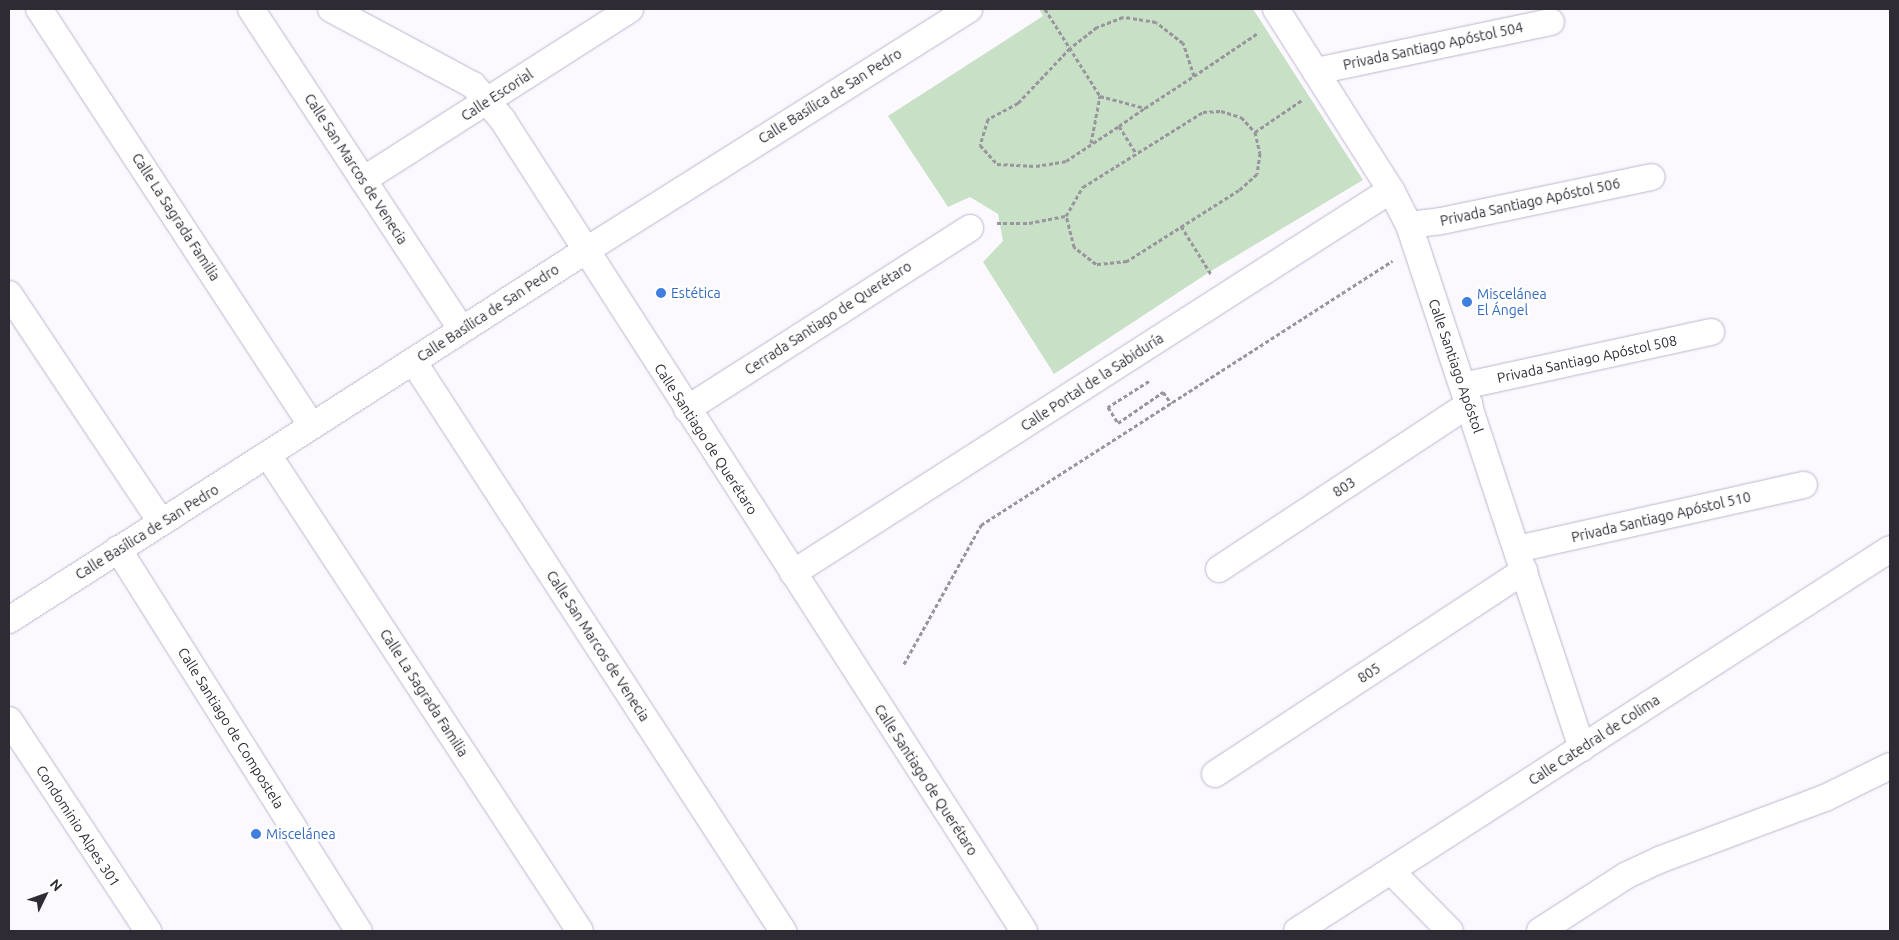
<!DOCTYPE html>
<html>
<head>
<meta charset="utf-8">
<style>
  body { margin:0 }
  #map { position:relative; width:1899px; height:940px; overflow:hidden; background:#fbf9fe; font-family:Ubuntu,sans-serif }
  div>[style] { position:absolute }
  .green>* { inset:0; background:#c8e0c6 }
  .path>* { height:3px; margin-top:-1.5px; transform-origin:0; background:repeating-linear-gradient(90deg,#98959d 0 4px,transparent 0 6.5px) }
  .roads { filter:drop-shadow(0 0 1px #beb4cd) drop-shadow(0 0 1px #beb4cd) }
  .street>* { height:26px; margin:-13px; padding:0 13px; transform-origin:13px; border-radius:13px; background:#fff }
  .dots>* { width:14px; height:14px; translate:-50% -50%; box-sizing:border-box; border:2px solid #fff; border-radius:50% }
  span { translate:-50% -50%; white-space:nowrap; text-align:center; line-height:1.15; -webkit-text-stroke:4.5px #fff; paint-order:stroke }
  .street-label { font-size:14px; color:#2f2b35 }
  .shop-label { font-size:14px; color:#366cbe }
  .left { translate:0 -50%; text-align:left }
  .frame { position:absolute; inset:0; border:10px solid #2f2b35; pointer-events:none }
  .north { position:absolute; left:20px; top:870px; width:50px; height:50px; -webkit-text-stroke:4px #fff; paint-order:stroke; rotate:48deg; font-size:14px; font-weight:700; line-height:20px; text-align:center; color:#2f2b35 }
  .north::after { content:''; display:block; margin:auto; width:18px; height:22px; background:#2f2b35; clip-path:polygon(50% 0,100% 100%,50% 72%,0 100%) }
</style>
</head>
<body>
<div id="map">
  <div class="green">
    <i style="clip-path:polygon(1039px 9px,1253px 9px,1363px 180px,1211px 271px,1054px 374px,983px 262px,1003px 241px,998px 214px,970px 197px,948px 207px,888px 116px,1043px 16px)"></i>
  </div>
  <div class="path">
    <i style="left:1045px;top:9px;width:103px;rotate:57.7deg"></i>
    <i style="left:1100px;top:96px;width:47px;rotate:14.9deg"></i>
    <i style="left:1194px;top:76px;width:35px;rotate:-108deg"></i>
    <i style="left:1183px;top:43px;width:34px;rotate:-142deg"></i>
    <i style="left:1156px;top:22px;width:33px;rotate:-171deg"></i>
    <i style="left:1123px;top:17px;width:28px;rotate:159deg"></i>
    <i style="left:1097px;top:27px;width:34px;rotate:142deg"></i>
    <i style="left:1070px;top:48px;width:76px;rotate:133.4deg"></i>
    <i style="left:1018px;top:103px;width:34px;rotate:152deg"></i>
    <i style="left:988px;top:119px;width:27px;rotate:107deg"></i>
    <i style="left:980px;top:145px;width:25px;rotate:48deg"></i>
    <i style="left:997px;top:164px;width:39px;rotate:3deg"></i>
    <i style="left:1036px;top:166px;width:30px;rotate:-9deg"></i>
    <i style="left:1066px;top:161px;width:64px;rotate:-33.4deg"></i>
    <i style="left:1119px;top:126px;width:32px;rotate:-35deg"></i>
    <i style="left:1145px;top:108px;width:59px;rotate:-33.1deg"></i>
    <i style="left:1194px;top:76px;width:77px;rotate:-33.9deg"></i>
    <i style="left:1221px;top:111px;width:21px;rotate:17deg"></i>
    <i style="left:1241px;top:117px;width:21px;rotate:47deg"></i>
    <i style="left:1255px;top:132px;width:22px;rotate:77deg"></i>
    <i style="left:1260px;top:153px;width:21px;rotate:98deg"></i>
    <i style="left:1257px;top:174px;width:24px;rotate:138deg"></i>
    <i style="left:1239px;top:190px;width:133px;rotate:147.6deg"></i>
    <i style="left:1127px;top:261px;width:31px;rotate:174deg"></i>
    <i style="left:1096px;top:264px;width:28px;rotate:-142deg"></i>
    <i style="left:1074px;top:247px;width:32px;rotate:-104deg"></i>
    <i style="left:1066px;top:216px;width:34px;rotate:-60deg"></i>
    <i style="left:1083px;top:187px;width:142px;rotate:-32deg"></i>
    <i style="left:1203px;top:112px;width:18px;rotate:-3deg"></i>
    <i style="left:1119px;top:126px;width:32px;rotate:58deg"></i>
    <i style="left:1255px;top:132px;width:57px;rotate:-34.2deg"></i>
    <i style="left:1091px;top:143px;width:48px;rotate:-79.2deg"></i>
    <i style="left:997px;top:223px;width:32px"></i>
    <i style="left:1029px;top:223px;width:38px;rotate:-11deg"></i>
    <i style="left:1181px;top:226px;width:57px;rotate:58deg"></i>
    <i style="left:1149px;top:381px;width:49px;rotate:147.6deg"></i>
    <i style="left:1108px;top:407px;width:19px;rotate:58deg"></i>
    <i style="left:1118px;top:423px;width:55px;rotate:-34.6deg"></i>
    <i style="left:1163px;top:392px;width:14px;rotate:54deg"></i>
    <i style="left:904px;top:664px;width:159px;rotate:-61deg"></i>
    <i style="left:981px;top:525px;width:489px;rotate:-32.7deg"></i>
  </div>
  <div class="roads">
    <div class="street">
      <i style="left:39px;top:9px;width:498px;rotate:56.8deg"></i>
      <i style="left:251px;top:9px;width:384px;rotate:56.7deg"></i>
      <i style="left:331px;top:9px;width:161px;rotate:28.2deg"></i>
      <i style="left:473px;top:85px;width:45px;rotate:49.5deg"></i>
      <i style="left:502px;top:119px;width:965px;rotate:57.26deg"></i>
      <i style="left:1276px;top:9px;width:214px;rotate:57.6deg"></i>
      <i style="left:1391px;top:190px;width:39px;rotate:63deg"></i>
      <i style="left:1409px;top:225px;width:551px;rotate:71.7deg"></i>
      <i style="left:1316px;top:71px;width:240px;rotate:-11.8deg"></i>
      <i style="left:363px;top:180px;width:317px;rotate:-32.6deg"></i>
      <i style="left:1409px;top:225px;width:32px;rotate:-7deg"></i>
      <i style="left:1441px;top:221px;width:215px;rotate:-11.8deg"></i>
      <i style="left:9px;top:294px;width:274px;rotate:56.3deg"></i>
      <i style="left:413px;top:361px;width:680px;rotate:57.01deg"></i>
      <i style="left:1463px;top:386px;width:254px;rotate:-12.3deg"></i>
      <i style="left:687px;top:409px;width:336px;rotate:-32.6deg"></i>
      <i style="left:268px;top:455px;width:569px;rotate:56.76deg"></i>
      <i style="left:118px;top:549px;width:452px;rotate:57.8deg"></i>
      <i style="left:1517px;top:549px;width:294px;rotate:-12.6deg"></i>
      <i style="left:1219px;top:569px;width:300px;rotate:-33.4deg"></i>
      <i style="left:793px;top:573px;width:710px;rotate:-32.64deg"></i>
      <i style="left:9px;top:620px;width:684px;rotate:-32.64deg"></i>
      <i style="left:585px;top:251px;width:454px;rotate:-32.2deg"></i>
      <i style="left:9px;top:720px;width:253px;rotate:56.6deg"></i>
      <i style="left:1215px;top:774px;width:370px;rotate:-33.3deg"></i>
      <i style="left:1391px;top:871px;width:84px;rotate:45.5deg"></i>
      <i style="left:1297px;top:931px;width:705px;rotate:-32.79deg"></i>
      <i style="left:1540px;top:931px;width:103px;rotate:-32.8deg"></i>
      <i style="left:1627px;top:875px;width:35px;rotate:-25deg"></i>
      <i style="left:1659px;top:860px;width:177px;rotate:-20.5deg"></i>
      <i style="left:1825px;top:798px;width:72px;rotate:-26.2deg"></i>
    </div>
  </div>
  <div class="dots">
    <i style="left:661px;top:293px;background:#3f7fe0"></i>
    <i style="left:1467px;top:302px;background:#3f7fe0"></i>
    <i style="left:256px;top:834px;background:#3f7fe0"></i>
  </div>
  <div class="street-label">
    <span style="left:1433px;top:46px;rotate:-12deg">Privada Santiago Apóstol 504</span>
    <span style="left:497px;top:95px;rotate:-33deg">Calle Escorial</span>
    <span style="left:830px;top:96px;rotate:-32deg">Calle Basílica de San Pedro</span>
    <span style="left:356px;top:169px;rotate:57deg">Calle San Marcos de Venecia</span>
    <span style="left:1530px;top:202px;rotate:-12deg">Privada Santiago Apóstol 506</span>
    <span style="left:176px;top:217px;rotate:57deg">Calle La Sagrada Familia</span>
    <span style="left:488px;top:313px;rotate:-33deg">Calle Basílica de San Pedro</span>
    <span style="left:828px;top:318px;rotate:-33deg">Cerrada Santiago de Querétaro</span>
    <span style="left:1587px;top:359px;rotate:-12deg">Privada Santiago Apóstol 508</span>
    <span style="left:1456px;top:366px;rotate:71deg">Calle Santiago Apóstol</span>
    <span style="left:1092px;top:382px;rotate:-33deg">Calle Portal de la Sabiduría</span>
    <span style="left:706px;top:439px;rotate:57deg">Calle Santiago de Querétaro</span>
    <span style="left:1344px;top:487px;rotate:-33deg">803</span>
    <span style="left:1661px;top:517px;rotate:-13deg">Privada Santiago Apóstol 510</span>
    <span style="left:147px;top:532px;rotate:-32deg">Calle Basílica de San Pedro</span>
    <span style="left:598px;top:646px;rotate:57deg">Calle San Marcos de Venecia</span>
    <span style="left:1369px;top:673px;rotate:-33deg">805</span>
    <span style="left:424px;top:693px;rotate:57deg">Calle La Sagrada Familia</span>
    <span style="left:231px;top:728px;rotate:58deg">Calle Santiago de Compostela</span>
    <span style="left:1594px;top:740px;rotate:-33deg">Calle Catedral de Colima</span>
    <span style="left:926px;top:780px;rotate:57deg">Calle Santiago de Querétaro</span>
    <span style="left:78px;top:826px;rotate:57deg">Condominio Alpes 301</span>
  </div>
  <div class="shop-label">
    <span class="left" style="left:671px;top:293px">Estética</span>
    <span class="left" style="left:1477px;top:302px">Miscelánea<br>El Ángel</span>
    <span class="left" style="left:266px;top:834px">Miscelánea</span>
  </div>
  <div class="frame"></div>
  <div class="north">N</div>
</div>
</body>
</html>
